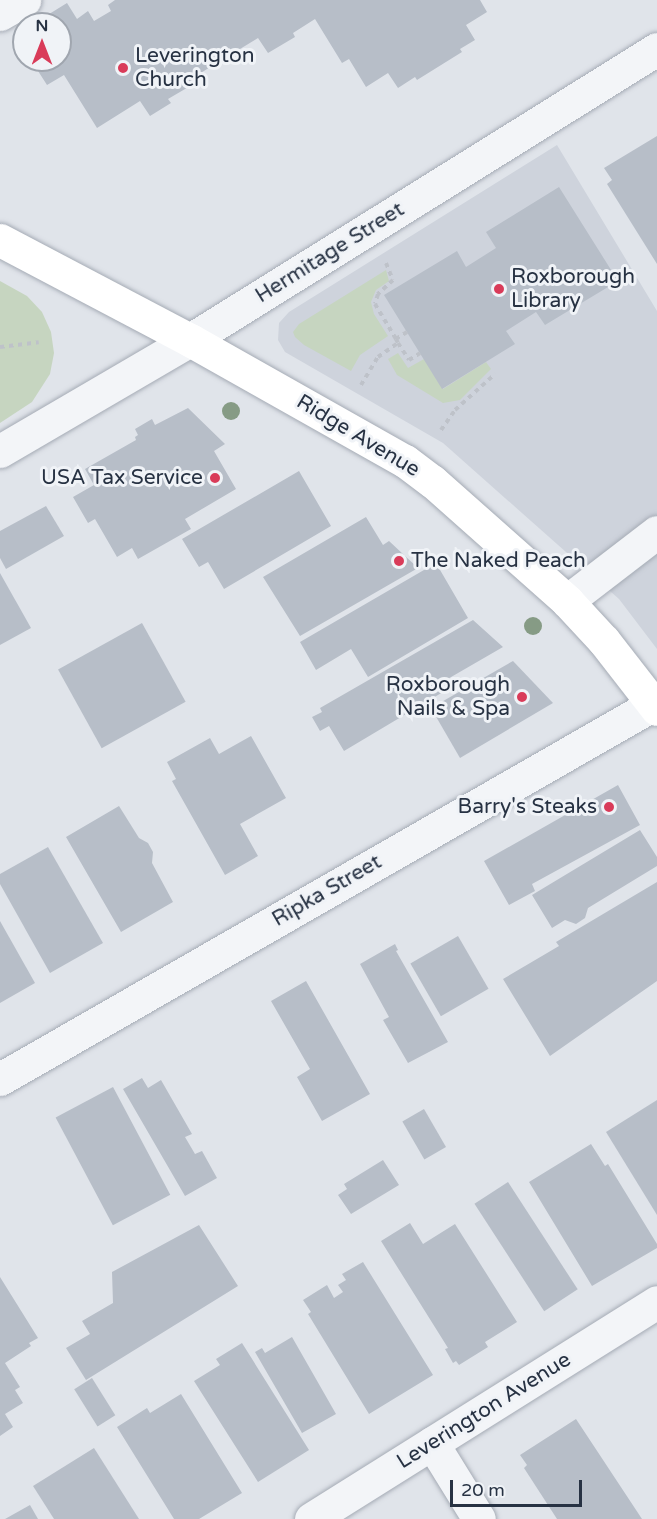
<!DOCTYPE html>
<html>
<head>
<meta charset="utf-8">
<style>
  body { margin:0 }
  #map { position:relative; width:657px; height:1519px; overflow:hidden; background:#e0e4ea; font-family:"Varela Round",sans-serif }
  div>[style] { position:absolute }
  .built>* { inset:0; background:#ced3dc }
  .green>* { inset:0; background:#c6d5c0 }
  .building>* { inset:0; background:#b7bec8; transform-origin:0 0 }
  .path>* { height:4px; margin-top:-2px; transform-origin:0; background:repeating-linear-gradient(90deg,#bec2c9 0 4.5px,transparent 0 9px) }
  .roads { filter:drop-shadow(0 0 2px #a5abb5) drop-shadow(0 0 2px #a5abb5) }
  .minor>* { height:33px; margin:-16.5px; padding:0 16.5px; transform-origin:16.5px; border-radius:16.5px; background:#f3f5f8 }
  .major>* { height:33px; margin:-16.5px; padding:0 16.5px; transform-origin:16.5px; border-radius:16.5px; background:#fff }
  .trees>* { width:18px; height:18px; margin:-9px; border-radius:50%; background:#869b85 }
  .dots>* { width:16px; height:16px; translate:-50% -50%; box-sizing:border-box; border:3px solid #f0f3f7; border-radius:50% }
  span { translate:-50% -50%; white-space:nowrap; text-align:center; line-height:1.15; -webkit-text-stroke:6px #f0f3f7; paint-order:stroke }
  .poi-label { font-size:21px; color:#273243 }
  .left { translate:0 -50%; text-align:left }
  .right { translate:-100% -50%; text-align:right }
  .street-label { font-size:21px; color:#273243 }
  .north { position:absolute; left:12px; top:12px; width:60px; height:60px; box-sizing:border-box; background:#f0f3f7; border:2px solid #a0a6af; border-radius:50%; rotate:0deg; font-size:16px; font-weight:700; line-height:24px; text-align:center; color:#273243 }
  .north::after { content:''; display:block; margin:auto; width:21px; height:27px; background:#d93b59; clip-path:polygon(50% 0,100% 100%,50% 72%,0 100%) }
  .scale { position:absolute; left:450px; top:1480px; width:132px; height:27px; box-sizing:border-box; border:3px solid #273243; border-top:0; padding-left:8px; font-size:18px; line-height:21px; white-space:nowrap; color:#273243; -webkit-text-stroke:4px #f0f3f7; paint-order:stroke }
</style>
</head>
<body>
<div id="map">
  <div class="built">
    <i style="clip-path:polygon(557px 145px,657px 311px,657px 649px,619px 599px,443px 443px,285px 352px,278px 340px,279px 323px,289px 312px)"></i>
  </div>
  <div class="green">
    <i style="clip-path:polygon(386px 270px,389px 281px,376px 290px,371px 302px,374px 314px,388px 336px,360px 355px,351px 371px,304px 345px,295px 337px,293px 332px,299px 324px)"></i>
    <i style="clip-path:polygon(0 281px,27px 296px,42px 312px,51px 332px,54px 353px,50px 374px,32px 402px,0 423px)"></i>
    <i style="clip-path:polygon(398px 353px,408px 368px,424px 359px,443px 389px,486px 362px,491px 369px,460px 400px,443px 403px,397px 375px,388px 359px)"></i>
  </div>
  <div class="building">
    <i style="clip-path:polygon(115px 0,480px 0,487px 12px,466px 25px,475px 40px,460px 49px,462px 52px,417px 80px,415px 77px,398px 88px,388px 73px,366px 87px,349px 59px,342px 63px,315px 19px,293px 33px,295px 37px,268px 53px,258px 38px,194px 77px,197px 82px,168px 99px,171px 103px,150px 116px,140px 101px,97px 128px,64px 75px,47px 85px,31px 60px,60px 60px,60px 24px,33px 24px,67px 3px,77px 19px,88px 11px,94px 21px,111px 11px,108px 5px)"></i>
    <i style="clip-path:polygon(657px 136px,657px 264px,607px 184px,612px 180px,604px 168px)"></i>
    <i style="clip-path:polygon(559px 187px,618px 281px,545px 325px,536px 312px,506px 331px,515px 344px,442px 389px,384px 295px,457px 251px,466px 267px,496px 248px,486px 232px)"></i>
    <i style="clip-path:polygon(188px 408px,225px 444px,214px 451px,236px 489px,185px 519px,191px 529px,138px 559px,132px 548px,117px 557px,95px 519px,88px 523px,73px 497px,94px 485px,85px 469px,136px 440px,135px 437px,138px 435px,135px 429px,152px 419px,155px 425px)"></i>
    <i style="clip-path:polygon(299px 471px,331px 526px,224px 589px,208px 562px,199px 567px,182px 539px)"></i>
    <i style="clip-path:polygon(46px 506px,64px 536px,6px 569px,0 558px,0 531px)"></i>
    <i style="clip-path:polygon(366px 517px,383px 545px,389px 541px,418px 568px,300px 636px,263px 577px)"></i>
    <i style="clip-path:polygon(436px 563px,468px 618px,368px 677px,351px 649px,316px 670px,300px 642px)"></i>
    <i style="clip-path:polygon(0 573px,31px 628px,0 645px)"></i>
    <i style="clip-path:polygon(473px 620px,503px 647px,439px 684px,443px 692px,344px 751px,329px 726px,320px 731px,312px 717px,322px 712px,320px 708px)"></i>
    <i style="left:142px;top:623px;width:90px;height:96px;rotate:61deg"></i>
    <i style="clip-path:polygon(513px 661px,553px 703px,460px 758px,431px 708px)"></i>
    <i style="clip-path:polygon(251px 736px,286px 798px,240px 824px,258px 856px,225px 875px,172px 781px,176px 779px,167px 762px,210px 738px,219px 754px)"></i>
    <i style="clip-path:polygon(618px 785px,640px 825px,532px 884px,535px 891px,509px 905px,484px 861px)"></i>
    <i style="clip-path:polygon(119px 806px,139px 838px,148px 843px,153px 852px,152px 863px,173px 902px,121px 932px,66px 837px)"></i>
    <i style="clip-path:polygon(640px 830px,657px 857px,657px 866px,588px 908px,585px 918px,576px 924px,565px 920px,552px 928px,532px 895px)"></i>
    <i style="clip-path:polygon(48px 847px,103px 943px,50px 973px,0 884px,0 874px)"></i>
    <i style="clip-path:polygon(657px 882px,657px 981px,550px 1056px,503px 979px,559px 946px,556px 942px)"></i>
    <i style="clip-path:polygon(0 921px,35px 983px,0 1003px)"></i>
    <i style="left:458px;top:936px;width:61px;height:55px;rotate:60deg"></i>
    <i style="clip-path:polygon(395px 944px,398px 950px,396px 951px,448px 1042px,408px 1063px,383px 1020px,389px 1017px,360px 964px)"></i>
    <i style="clip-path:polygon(306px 981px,370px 1094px,322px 1121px,297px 1077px,310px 1069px,271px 1001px)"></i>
    <i style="clip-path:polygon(142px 1078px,148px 1088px,161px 1080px,192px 1134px,185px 1137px,195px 1154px,202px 1151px,217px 1178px,185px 1196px,123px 1089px)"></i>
    <i style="left:113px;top:1087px;width:122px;height:65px;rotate:62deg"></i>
    <i style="clip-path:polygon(657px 1100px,657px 1215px,606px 1132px)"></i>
    <i style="left:424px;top:1109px;width:44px;height:25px;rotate:60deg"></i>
    <i style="clip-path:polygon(591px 1144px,605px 1166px,608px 1164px,657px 1244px,657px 1248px,592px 1286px,529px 1182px)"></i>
    <i style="clip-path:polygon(383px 1160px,399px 1185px,351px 1214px,338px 1195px,347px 1189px,344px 1184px)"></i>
    <i style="left:508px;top:1182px;width:128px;height:40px;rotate:57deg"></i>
    <i style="clip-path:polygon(410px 1223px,423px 1244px,455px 1224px,517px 1322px,485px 1342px,488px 1347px,459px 1365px,456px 1361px,453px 1363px,445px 1349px,448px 1348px,381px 1241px)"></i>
    <i style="clip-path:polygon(199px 1225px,238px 1286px,86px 1380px,66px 1348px,90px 1334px,82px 1321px,113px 1303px,112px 1272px)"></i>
    <i style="clip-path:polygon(363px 1262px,433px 1375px,369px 1414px,308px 1314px,311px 1312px,303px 1300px,327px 1285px,334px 1298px,343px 1292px,338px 1285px,346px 1280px,342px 1274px)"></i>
    <i style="clip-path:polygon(0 1277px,38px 1338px,29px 1343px,31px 1346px,5px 1363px,20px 1387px,15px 1390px,23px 1403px,5px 1414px,13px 1427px,0 1436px)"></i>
    <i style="clip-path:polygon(292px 1337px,336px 1414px,302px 1433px,255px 1352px,262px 1348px,265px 1353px)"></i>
    <i style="clip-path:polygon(242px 1343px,309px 1450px,258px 1482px,194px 1381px,220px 1365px,216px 1359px)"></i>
    <i style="left:92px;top:1378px;width:44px;height:21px;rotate:58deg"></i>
    <i style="clip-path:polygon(181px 1394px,242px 1493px,199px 1519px,174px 1519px,117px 1427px,147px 1408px,150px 1413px)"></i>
    <i style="clip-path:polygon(576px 1419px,642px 1519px,557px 1519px,524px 1468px,527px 1465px,520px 1455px)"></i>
    <i style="clip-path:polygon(94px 1448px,139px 1519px,54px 1519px,33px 1486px)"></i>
    <i style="clip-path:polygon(30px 1505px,38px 1519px,5px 1519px)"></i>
  </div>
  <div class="path">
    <i style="left:386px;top:263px;width:18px;rotate:68deg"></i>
    <i style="left:393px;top:280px;width:21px;rotate:137deg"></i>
    <i style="left:378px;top:294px;width:10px;rotate:107deg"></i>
    <i style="left:375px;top:304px;width:41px;rotate:59deg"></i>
    <i style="left:407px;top:332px;width:13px;rotate:148deg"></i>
    <i style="left:396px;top:339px;width:4px;rotate:63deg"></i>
    <i style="left:398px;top:343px;width:20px;rotate:57deg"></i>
    <i style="left:409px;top:360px;width:13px;rotate:-32deg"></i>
    <i style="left:0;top:347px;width:39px;rotate:-7deg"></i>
    <i style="left:361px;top:385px;width:33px;rotate:-59deg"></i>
    <i style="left:378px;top:357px;width:24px;rotate:-35deg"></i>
    <i style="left:441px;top:430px;width:24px;rotate:-55deg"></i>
    <i style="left:455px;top:410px;width:54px;rotate:-42deg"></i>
  </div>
  <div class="roads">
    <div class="minor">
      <i style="left:0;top:14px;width:28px;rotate:-30deg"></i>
      <i style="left:0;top:451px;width:220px;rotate:-30.3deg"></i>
      <i style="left:190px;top:340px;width:550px;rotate:-31.93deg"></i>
      <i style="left:567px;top:601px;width:113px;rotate:-37.5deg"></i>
      <i style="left:0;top:1079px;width:754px;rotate:-29.83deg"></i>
      <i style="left:432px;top:1443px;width:89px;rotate:58.3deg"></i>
      <i style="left:311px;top:1519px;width:408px;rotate:-32.1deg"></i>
    </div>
    <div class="major">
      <i style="left:0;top:240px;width:215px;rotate:27.8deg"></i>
      <i style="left:190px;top:340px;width:247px;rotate:29.4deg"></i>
      <i style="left:405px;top:461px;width:34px;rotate:37deg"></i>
      <i style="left:432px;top:481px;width:181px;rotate:41.6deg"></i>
      <i style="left:567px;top:601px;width:54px;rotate:47.2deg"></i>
      <i style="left:604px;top:641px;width:86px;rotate:52.1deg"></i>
    </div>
  </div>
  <div class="trees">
    <i style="left:231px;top:411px"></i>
    <i style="left:533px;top:626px"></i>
  </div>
  <div class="dots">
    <i style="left:123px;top:68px;background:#d93b59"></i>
    <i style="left:499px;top:289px;background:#d93b59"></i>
    <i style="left:215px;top:478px;background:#d93b59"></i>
    <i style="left:399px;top:561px;background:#d93b59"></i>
    <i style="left:522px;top:697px;background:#d93b59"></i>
    <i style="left:609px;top:807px;background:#d93b59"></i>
  </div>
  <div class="poi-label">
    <span class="left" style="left:135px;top:68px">Leverington<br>Church</span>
    <span class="left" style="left:511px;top:289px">Roxborough<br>Library</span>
    <span class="right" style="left:203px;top:478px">USA Tax Service</span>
    <span class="left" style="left:411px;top:561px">The Naked Peach</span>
    <span class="right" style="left:510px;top:697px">Roxborough<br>Nails &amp; Spa</span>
    <span class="right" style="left:597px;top:807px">Barry's Steaks</span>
  </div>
  <div class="street-label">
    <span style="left:330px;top:253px;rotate:-32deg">Hermitage Street</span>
    <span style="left:358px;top:436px;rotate:31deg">Ridge Avenue</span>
    <span style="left:327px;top:891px;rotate:-30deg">Ripka Street</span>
    <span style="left:484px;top:1411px;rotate:-32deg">Leverington Avenue</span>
  </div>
  <div class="north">N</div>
  <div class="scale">20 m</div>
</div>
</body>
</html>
